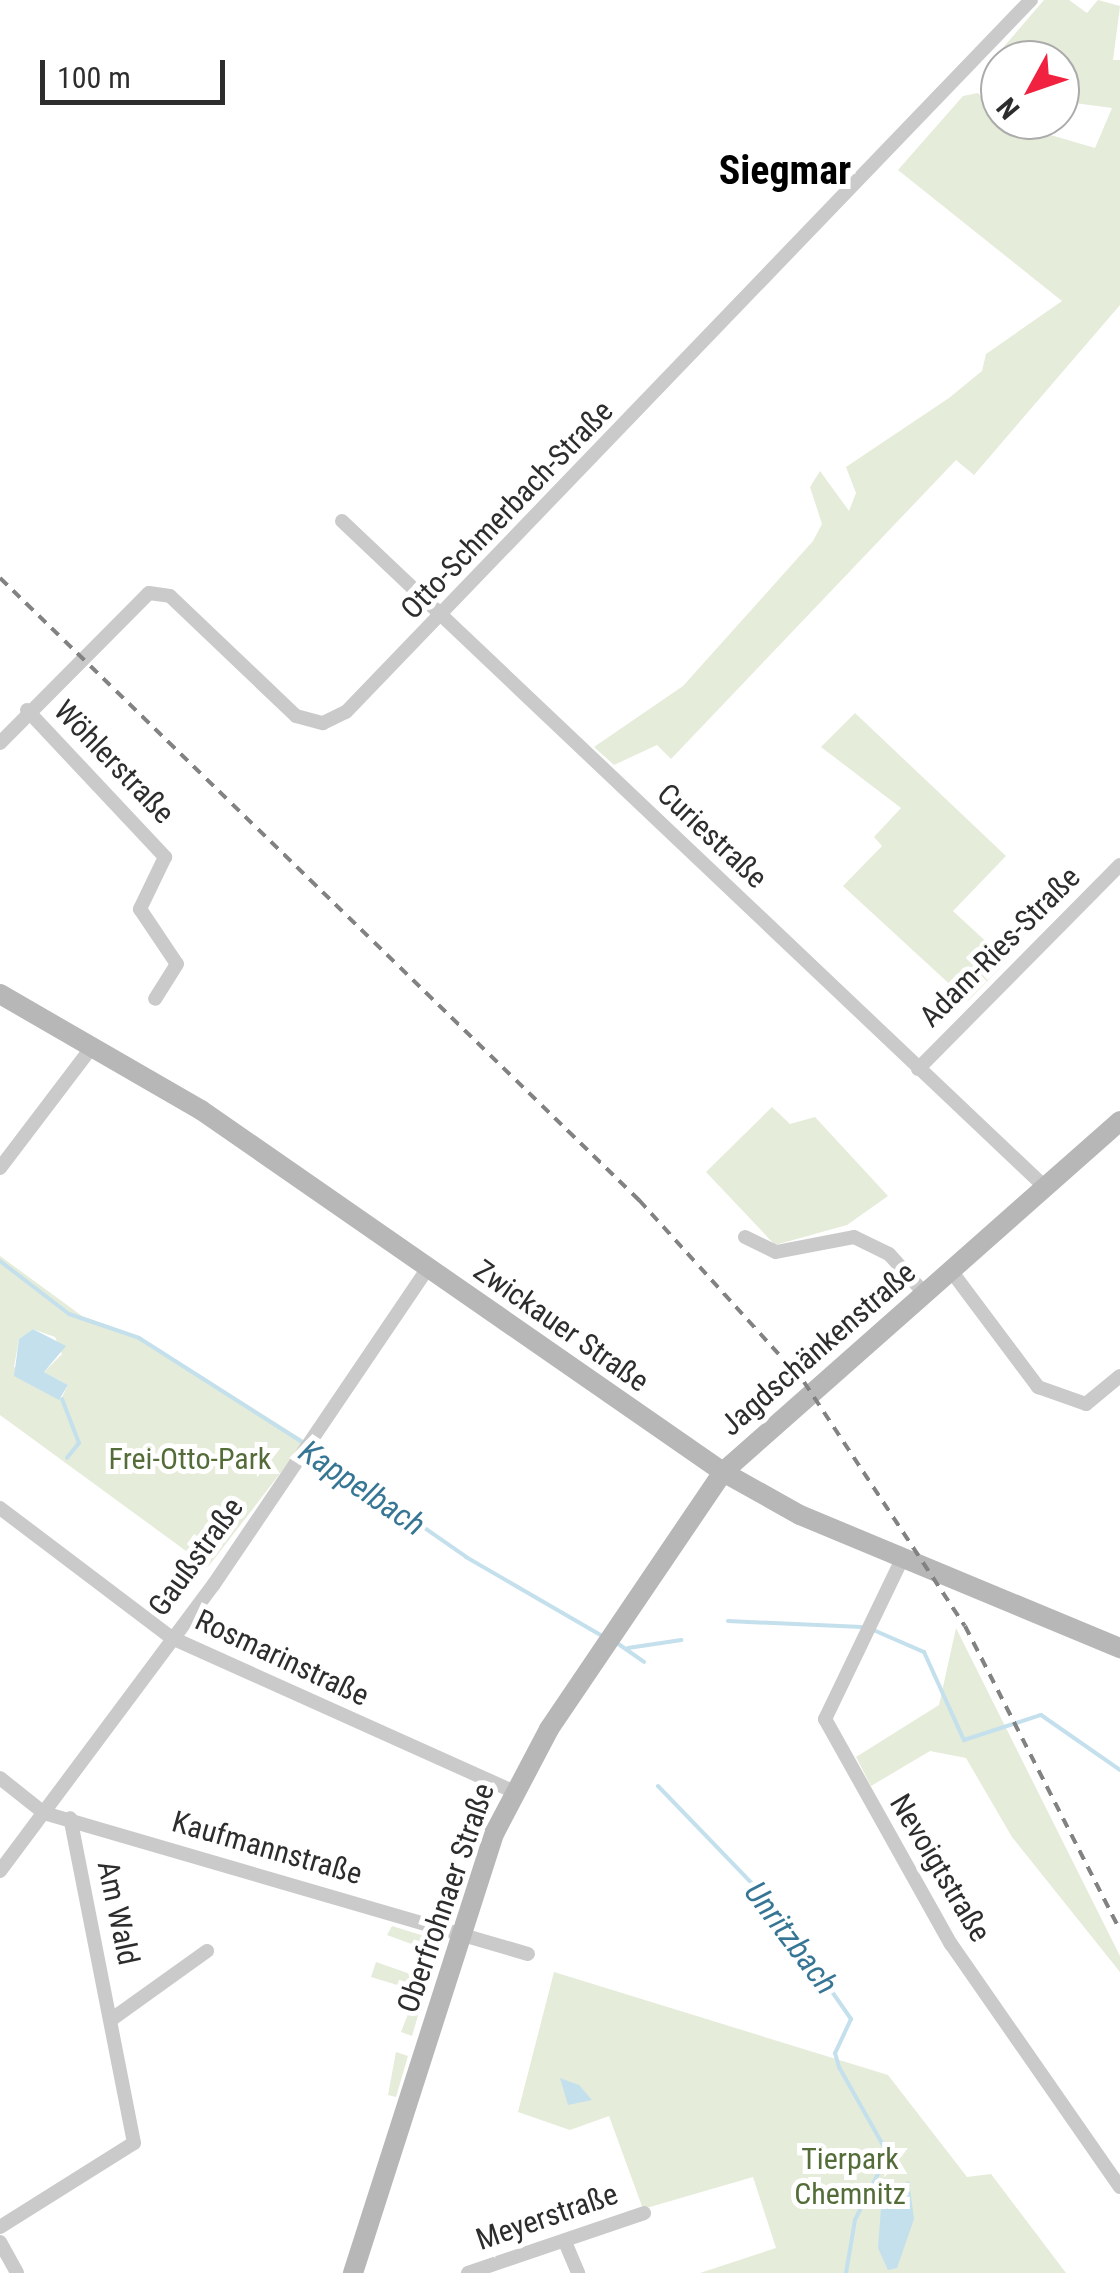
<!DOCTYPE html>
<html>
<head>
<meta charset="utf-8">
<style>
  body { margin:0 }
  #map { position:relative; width:1120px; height:2273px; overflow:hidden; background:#fff; font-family:"Roboto Condensed",sans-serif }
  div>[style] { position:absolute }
  .green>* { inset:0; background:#e5ecd9 }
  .water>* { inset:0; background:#c4e0ed }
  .stream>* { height:4px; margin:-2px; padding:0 2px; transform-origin:2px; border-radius:2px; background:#c4e0ed }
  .minor>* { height:14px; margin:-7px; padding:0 7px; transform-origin:7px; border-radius:7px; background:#cacaca }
  .secondary>* { height:20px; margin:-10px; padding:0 10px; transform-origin:10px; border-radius:10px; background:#b7b7b7 }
  .rail>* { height:4px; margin-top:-2px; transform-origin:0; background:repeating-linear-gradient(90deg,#828282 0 10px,transparent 0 18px) }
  span { translate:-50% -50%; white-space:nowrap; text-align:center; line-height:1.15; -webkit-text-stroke:10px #fff; paint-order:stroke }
  .street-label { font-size:30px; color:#2d2d2d }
  .park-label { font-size:30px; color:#536c38 }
  .water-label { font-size:32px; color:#367694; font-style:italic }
  .district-label { font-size:40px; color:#000; font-weight:700 }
  .north { position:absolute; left:980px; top:40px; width:100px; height:100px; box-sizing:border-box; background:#fff; border:2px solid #ababab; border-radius:50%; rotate:230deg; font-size:28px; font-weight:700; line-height:40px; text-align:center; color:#2d2d2d }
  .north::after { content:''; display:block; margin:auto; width:35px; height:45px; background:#f1223f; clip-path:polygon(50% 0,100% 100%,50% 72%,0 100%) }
  .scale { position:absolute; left:40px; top:60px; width:185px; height:45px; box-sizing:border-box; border:5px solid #2d2d2d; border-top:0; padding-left:12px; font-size:30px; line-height:35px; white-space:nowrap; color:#2d2d2d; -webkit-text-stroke:8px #fff; paint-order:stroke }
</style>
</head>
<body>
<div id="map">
  <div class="green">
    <i style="clip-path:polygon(1044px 0,1069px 0,1087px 13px,1098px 0,1120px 6px,1113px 60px,1120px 60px,1120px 305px,974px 475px,956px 460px,671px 759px,657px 745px,614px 765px,594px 747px,683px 686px,813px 541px,822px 524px,810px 487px,820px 471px,849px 511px,856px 493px,846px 467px,949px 398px,982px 371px,986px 354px,1062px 301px,898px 170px,963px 96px,978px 93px,1000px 120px,1095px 148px,1112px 108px,1060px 101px,1060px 60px,1000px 60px,1000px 72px,988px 65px)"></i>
    <i style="clip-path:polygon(855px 713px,1006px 856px,953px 911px,1007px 961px,968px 1001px,843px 886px,882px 846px,874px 837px,901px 808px,821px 747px)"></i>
    <i style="clip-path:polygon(772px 1107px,790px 1124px,815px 1117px,888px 1196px,847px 1225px,775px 1245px,706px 1172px)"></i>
    <i style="clip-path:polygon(evenodd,0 1256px,82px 1316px,139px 1336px,305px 1441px,208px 1567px,0 1415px,0 1256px,33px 1329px,55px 1337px,62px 1354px,44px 1372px,68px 1385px,61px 1399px,14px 1367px,19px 1339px,33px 1329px)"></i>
    <i style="clip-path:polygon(956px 1628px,1120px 1956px,1120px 1972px,1012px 1837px,966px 1758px,930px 1751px,871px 1786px,856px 1757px,939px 1705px)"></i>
    <i style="clip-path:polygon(392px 1926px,440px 1941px,412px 2036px,401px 2032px,417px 1991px,371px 1977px,376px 1962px,416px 1976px,425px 1949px,387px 1935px)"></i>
    <i style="clip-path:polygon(554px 1972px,888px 2075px,967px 2177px,991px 2174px,1066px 2273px,700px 2273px,776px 2248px,753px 2177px,643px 2209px,609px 2116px,570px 2130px,518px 2112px)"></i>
    <i style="clip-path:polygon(396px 2052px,408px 2056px,396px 2097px,388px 2095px)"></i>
  </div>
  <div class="water">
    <i style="clip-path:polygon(33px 1329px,66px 1346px,44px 1372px,68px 1385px,59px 1400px,14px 1376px,19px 1339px)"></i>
    <i style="clip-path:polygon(560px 2078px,579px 2085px,592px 2100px,568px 2105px)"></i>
    <i style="clip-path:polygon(909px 2181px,914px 2219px,897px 2268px,888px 2270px,878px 2248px,882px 2195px)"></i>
  </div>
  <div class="stream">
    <i style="left:0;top:1261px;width:87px;rotate:37.5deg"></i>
    <i style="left:69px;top:1314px;width:74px;rotate:18.9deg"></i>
    <i style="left:139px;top:1338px;width:193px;rotate:32.5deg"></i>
    <i style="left:62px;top:1399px;width:47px;rotate:68.9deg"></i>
    <i style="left:79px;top:1443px;width:19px;rotate:129deg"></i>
    <i style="left:310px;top:1448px;width:190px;rotate:34.9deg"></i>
    <i style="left:466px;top:1557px;width:160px;rotate:30.1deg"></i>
    <i style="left:728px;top:1621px;width:134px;rotate:2.6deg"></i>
    <i style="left:871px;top:1629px;width:58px;rotate:23.5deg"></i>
    <i style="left:924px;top:1652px;width:97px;rotate:65.6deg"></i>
    <i style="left:964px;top:1740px;width:81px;rotate:-18deg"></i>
    <i style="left:1041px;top:1715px;width:96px;rotate:34.8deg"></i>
    <i style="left:617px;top:1643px;width:33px;rotate:35deg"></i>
    <i style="left:628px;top:1648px;width:54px;rotate:-8.6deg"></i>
    <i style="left:658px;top:1786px;width:160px;rotate:46deg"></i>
    <i style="left:769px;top:1901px;width:144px;rotate:55.2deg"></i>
    <i style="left:851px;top:2019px;width:38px;rotate:115deg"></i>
    <i style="left:835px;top:2053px;width:15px;rotate:74deg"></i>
    <i style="left:839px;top:2067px;width:100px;rotate:60.6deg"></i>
    <i style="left:888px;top:2154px;width:74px;rotate:116.6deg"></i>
    <i style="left:855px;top:2220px;width:54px;rotate:99.6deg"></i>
  </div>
  <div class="minor">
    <i style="left:342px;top:521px;width:971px;rotate:43.46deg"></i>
    <i style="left:27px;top:710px;width:202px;rotate:46.8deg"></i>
    <i style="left:165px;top:857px;width:58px;rotate:115.7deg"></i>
    <i style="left:140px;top:909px;width:66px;rotate:56.1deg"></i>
    <i style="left:177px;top:964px;width:41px;rotate:122.2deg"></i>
    <i style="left:0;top:743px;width:211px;rotate:-45.2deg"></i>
    <i style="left:149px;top:593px;width:21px;rotate:8deg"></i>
    <i style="left:170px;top:596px;width:174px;rotate:43.6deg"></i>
    <i style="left:296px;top:716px;width:28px;rotate:15deg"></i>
    <i style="left:323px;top:723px;width:25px;rotate:-26deg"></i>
    <i style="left:346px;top:712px;width:988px;rotate:-46.11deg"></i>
    <i style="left:918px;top:1069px;width:287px;rotate:-45.3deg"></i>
    <i style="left:0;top:1168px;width:152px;rotate:-52.8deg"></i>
    <i style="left:745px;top:1237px;width:34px;rotate:26deg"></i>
    <i style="left:776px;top:1252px;width:79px;rotate:-10.9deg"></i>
    <i style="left:854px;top:1237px;width:39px;rotate:26deg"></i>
    <i style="left:889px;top:1254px;width:54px;rotate:48deg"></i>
    <i style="left:952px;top:1272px;width:144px;rotate:53.2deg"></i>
    <i style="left:1038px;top:1387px;width:51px;rotate:19.5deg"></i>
    <i style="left:1086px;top:1404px;width:44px;rotate:-39.5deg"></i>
    <i style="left:0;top:1508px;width:216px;rotate:37.1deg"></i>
    <i style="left:172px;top:1638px;width:373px;rotate:24.2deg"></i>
    <i style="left:903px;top:1557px;width:180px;rotate:115.7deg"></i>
    <i style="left:825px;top:1719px;width:258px;rotate:60.8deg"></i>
    <i style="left:951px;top:1944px;width:296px;rotate:55.2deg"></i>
    <i style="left:0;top:1778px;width:56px;rotate:38.5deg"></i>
    <i style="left:44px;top:1813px;width:504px;rotate:16.24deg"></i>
    <i style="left:0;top:1871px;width:358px;rotate:-53.3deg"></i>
    <i style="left:214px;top:1584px;width:380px;rotate:-55.9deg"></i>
    <i style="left:112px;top:2019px;width:117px;rotate:-35.6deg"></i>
    <i style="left:0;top:2227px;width:158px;rotate:-32.1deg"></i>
    <i style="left:134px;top:2143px;width:331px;rotate:-101.1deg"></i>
    <i style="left:0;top:2242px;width:35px;rotate:61deg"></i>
    <i style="left:565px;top:2242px;width:34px;rotate:67deg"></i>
    <i style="left:468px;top:2273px;width:186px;rotate:-18.8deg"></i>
  </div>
  <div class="secondary">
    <i style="left:0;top:994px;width:232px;rotate:30deg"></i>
    <i style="left:201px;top:1110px;width:635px;rotate:34.74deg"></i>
    <i style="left:723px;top:1472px;width:88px;rotate:29.2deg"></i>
    <i style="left:800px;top:1515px;width:347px;rotate:22.6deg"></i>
    <i style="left:353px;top:2273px;width:463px;rotate:-72.2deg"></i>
    <i style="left:495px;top:1832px;width:116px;rotate:-62.3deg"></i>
    <i style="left:549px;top:1729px;width:310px;rotate:-55.9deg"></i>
    <i style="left:723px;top:1472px;width:530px;rotate:-41.48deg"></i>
  </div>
  <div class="rail">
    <i style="left:0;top:578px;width:892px;rotate:44.23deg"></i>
    <i style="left:639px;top:1200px;width:246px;rotate:47.8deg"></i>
    <i style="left:804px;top:1382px;width:292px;rotate:56.6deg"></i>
    <i style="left:965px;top:1626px;width:341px;rotate:63deg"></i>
  </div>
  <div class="street-label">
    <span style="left:507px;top:510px;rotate:-46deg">Otto-Schmerbach-Straße</span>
    <span style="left:114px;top:762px;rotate:46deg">Wöhlerstraße</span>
    <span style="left:712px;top:836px;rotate:43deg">Curiestraße</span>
    <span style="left:1000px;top:947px;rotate:-45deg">Adam-Ries-Straße</span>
    <span style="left:561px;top:1326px;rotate:35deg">Zwickauer Straße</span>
    <span style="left:818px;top:1349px;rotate:-41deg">Jagdschänkenstraße</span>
    <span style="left:196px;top:1557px;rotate:-54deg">Gaußstraße</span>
    <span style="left:282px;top:1658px;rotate:25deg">Rosmarinstraße</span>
    <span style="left:267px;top:1848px;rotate:16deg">Kaufmannstraße</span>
    <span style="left:940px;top:1868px;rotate:59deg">Nevoigtstraße</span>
    <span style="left:446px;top:1898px;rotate:-71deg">Oberfrohnaer Straße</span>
    <span style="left:118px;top:1913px;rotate:78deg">Am Wald</span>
    <span style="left:547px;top:2217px;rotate:-19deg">Meyerstraße</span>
  </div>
  <div class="park-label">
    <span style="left:190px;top:1459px">Frei-Otto-Park</span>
    <span style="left:850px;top:2176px">Tierpark<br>Chemnitz</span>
  </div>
  <div class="water-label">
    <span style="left:362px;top:1488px;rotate:34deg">Kappelbach</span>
    <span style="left:791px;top:1938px;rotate:53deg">Unritzbach</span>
  </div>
  <div class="district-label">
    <span style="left:785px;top:171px">Siegmar</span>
  </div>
  <div class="north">N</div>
  <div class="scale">100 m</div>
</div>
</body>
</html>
